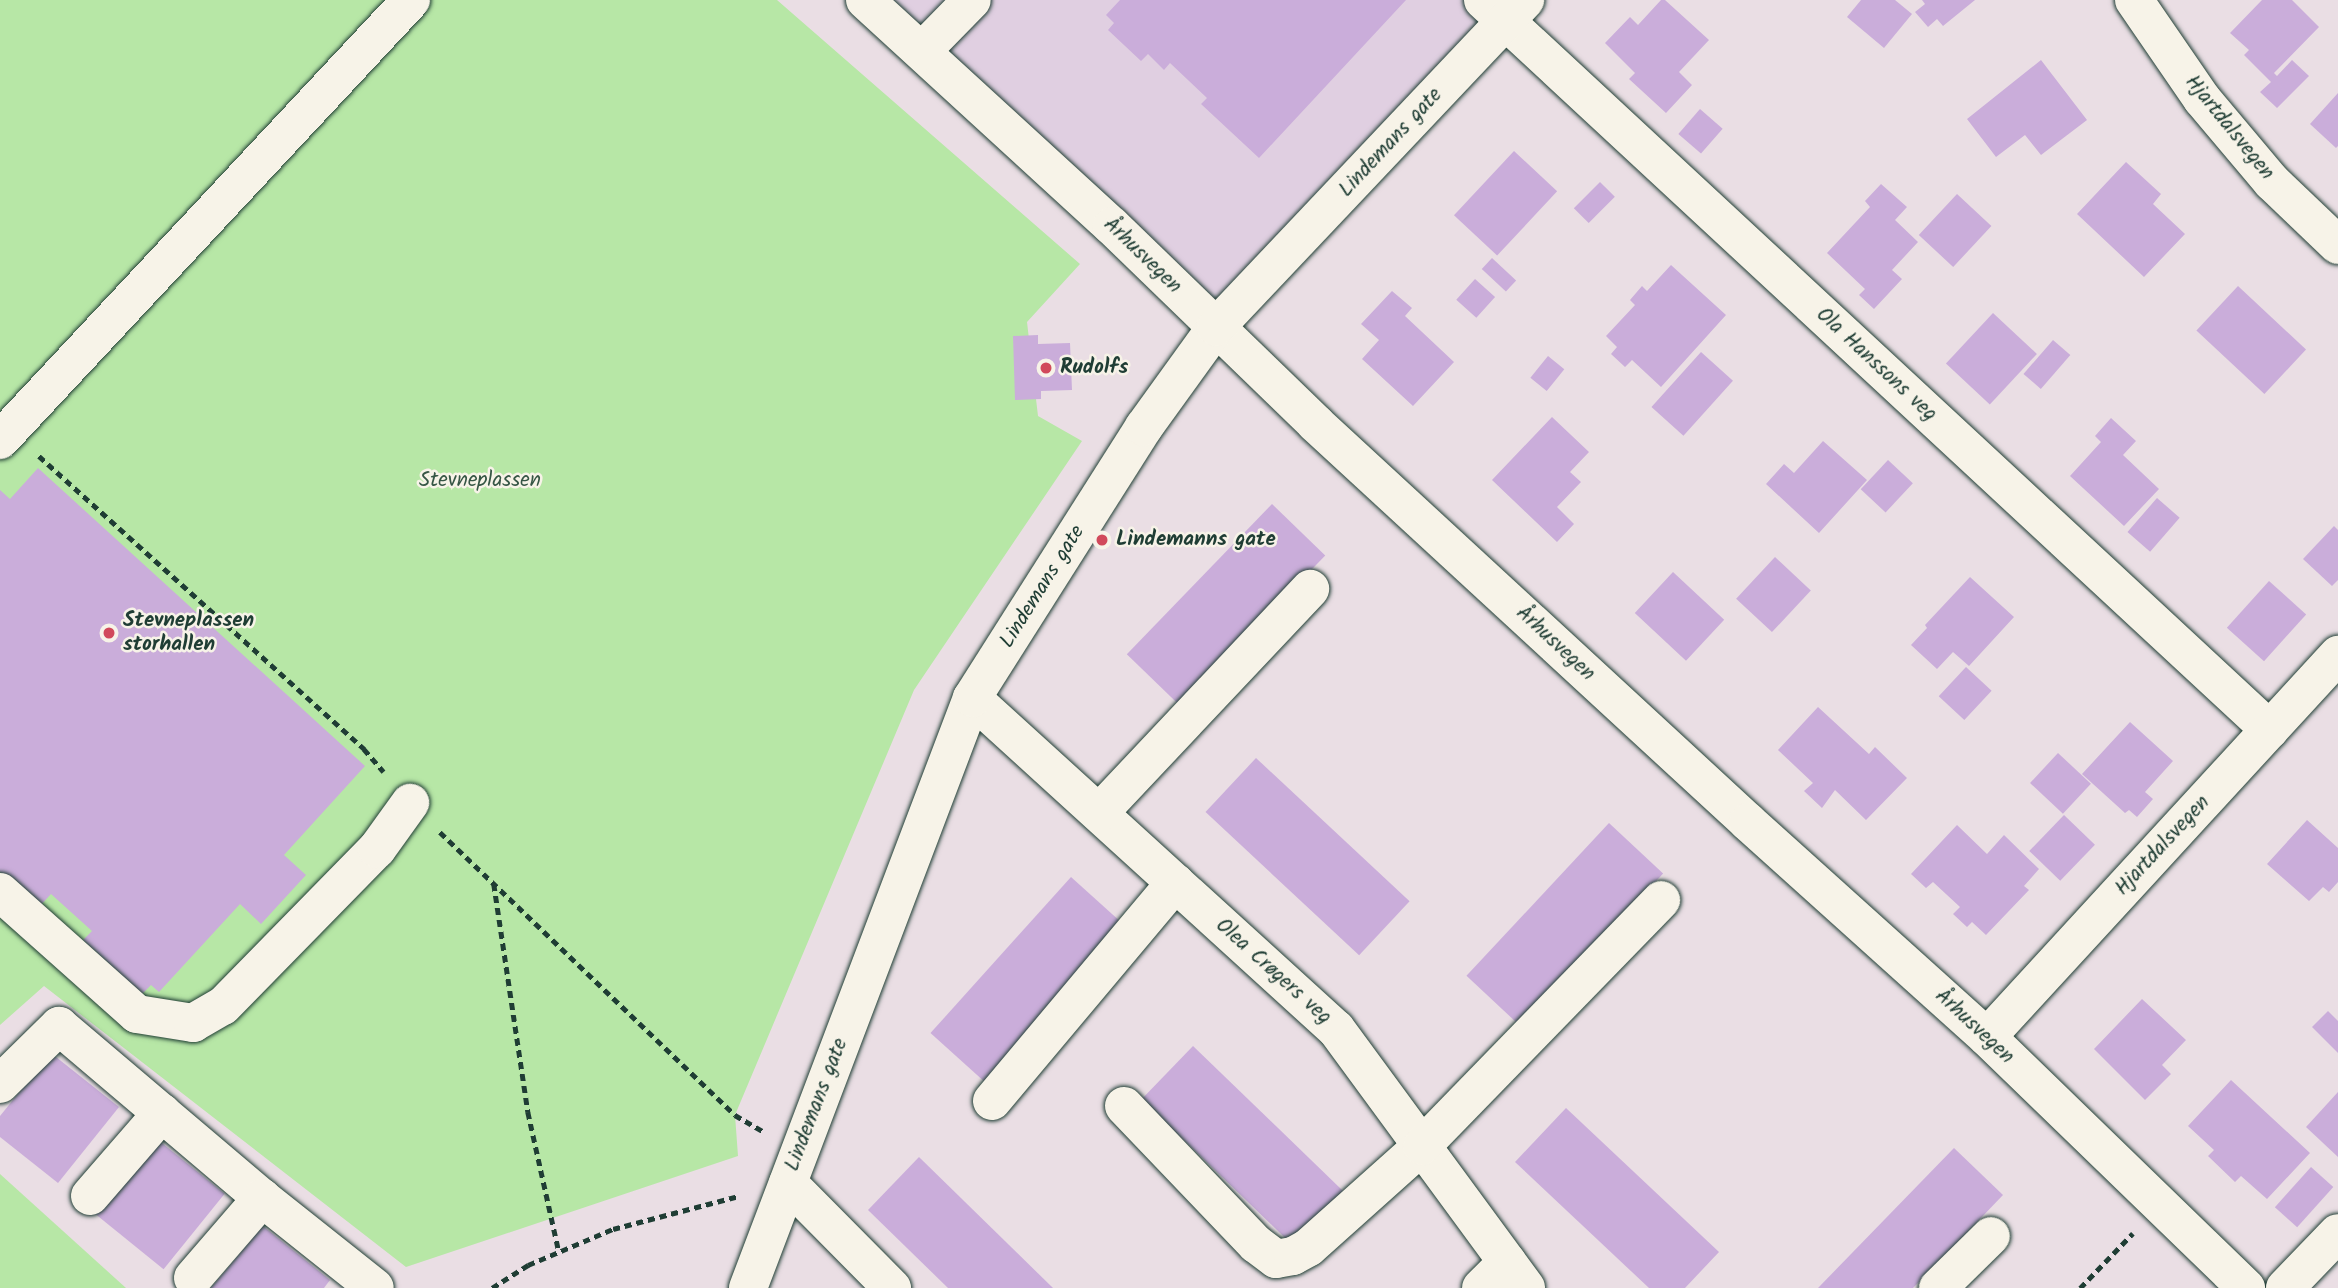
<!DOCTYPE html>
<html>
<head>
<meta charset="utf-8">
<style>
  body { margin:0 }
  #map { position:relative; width:2338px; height:1288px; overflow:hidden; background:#eadee4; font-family:Kalam,sans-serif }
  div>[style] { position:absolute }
  .built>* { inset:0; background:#e0cfe1 }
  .green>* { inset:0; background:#b7e7a6 }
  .building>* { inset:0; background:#caadda; transform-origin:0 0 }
  .path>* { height:4.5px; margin-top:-2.25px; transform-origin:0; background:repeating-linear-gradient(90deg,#1f3d34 0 7px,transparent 0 12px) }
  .roads { filter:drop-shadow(0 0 2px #1f3d34) drop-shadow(0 0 2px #1f3d34) }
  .minor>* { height:38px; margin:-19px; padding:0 19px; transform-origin:19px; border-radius:19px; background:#f7f3e8 }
  .dots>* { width:19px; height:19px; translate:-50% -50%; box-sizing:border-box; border:4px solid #f7f3e8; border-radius:50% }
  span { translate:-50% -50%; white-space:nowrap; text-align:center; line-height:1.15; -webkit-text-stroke:5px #f7f3e8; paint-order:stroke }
  .street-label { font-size:21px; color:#1f3d34 }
  .poi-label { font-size:21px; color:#1f3d34; font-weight:700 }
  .left { translate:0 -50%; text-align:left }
  .park-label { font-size:21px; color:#365645 }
</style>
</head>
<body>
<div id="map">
  <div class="built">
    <i style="clip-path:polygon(847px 0,1483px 0,1506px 21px,1216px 327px)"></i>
  </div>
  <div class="green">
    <i style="clip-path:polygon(0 0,777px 0,1080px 264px,1027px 322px,1038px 416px,1082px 441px,914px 690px,735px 1115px,738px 1156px,406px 1267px,44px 986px,0 1025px)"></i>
    <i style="clip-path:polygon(0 1174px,126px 1288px,0 1288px)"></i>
  </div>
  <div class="building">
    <i style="clip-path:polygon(1120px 0,1406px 0,1259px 158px,1201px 104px,1207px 98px,1170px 63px,1164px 70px,1148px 54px,1141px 61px,1108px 30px,1114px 23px,1106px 15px)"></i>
    <i style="clip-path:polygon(1661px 0,1665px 0,1709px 40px,1679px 72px,1692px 85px,1666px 113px,1629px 79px,1635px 73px,1605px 43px,1630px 17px,1638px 25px)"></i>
    <i style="clip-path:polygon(1861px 0,1895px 0,1912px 14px,1884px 48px,1847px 17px)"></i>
    <i style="clip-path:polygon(1922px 0,1975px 0,1943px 26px,1937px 19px,1928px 27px,1915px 12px,1925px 4px)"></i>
    <i style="clip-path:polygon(2262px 0,2292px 0,2319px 27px,2274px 73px,2277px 76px,2292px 60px,2309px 76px,2277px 108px,2260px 92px,2271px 82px,2244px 55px,2249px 50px,2230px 33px)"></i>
    <i style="clip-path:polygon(2041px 60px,2087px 120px,2041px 155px,2025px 135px,1996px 157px,1967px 119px)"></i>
    <i style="clip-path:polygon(2338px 93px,2338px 146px,2336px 148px,2310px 124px)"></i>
    <i style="left:1700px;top:109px;width:30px;height:33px;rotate:41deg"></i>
    <i style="left:1514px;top:151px;width:59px;height:88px;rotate:43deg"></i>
    <i style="clip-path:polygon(2126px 162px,2161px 194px,2153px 204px,2185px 234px,2144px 277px,2077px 214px)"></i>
    <i style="left:1600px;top:182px;width:21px;height:37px;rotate:45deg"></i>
    <i style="clip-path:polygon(1881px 184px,1907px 207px,1895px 220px,1918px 242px,1892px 270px,1902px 279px,1874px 309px,1859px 295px,1865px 289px,1827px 253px,1870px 207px,1865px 201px)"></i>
    <i style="left:1957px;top:194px;width:47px;height:56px;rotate:43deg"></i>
    <i style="left:1492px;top:258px;width:33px;height:15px;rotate:43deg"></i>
    <i style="clip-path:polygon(1671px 265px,1726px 315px,1661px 387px,1632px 360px,1625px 367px,1611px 354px,1617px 347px,1606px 336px,1635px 305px,1630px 300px,1642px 286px,1647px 291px)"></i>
    <i style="left:1475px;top:279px;width:27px;height:28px;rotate:42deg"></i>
    <i style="left:2238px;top:286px;width:93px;height:61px;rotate:43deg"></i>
    <i style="clip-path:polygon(1392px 291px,1412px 308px,1405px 316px,1454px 362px,1413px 406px,1362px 359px,1379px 340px,1361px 324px)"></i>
    <i style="left:1993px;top:313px;width:60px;height:69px;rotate:43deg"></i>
    <i style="clip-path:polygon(1038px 335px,1038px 344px,1070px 343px,1072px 390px,1041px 391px,1041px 399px,1015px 400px,1013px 336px)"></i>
    <i style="left:2053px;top:340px;width:23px;height:45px;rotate:41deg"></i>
    <i style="left:1701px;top:352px;width:43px;height:74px;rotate:42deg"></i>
    <i style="left:1548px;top:356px;width:21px;height:28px;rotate:39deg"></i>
    <i style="clip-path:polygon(1552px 417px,1589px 452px,1570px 472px,1581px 482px,1557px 507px,1574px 524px,1557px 542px,1492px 480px)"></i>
    <i style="clip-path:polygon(2111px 418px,2136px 441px,2123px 455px,2159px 489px,2124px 526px,2070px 476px,2101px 442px,2095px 436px)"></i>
    <i style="clip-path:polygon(1823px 441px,1867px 480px,1819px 533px,1766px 484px,1784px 464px,1794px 473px)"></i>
    <i style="left:1888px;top:460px;width:34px;height:40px;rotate:43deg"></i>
    <i style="clip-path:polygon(38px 468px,365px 766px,284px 855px,306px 875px,261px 924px,240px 904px,159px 992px,151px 985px,142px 994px,83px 940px,92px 931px,51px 894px,39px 907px,0 872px,0 490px,10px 499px)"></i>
    <i style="left:2157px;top:498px;width:30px;height:45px;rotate:41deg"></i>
    <i style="left:1272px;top:504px;width:74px;height:209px;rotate:44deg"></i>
    <i style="clip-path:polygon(2334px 526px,2338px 530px,2338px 580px,2332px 586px,2303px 559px)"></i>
    <i style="left:1775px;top:557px;width:49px;height:57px;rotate:43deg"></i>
    <i style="left:1673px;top:572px;width:70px;height:56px;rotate:43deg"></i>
    <i style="clip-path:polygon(1970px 577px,2014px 617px,1969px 666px,1953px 652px,1937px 669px,1911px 645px,1927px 628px,1925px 625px)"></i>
    <i style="left:2269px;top:581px;width:50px;height:63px;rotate:42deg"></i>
    <i style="left:1966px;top:667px;width:35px;height:40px;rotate:43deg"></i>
    <i style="clip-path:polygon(1818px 707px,1869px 754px,1875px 747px,1907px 778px,1866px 820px,1835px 790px,1822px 808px,1804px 791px,1813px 783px,1778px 750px)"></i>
    <i style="clip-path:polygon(2130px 722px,2173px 761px,2145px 792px,2153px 799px,2137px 817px,2129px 810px,2125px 813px,2082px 774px)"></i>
    <i style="left:2058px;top:753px;width:45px;height:41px;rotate:43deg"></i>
    <i style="left:1256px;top:758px;width:210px;height:74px;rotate:43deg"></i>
    <i style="left:2064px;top:815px;width:43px;height:50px;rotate:44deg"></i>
    <i style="clip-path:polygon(2307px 820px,2338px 848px,2338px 882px,2329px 892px,2323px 887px,2309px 901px,2267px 864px)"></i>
    <i style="left:1609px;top:823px;width:74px;height:209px;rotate:43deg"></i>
    <i style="clip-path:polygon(1957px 825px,1987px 854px,2004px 835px,2039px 869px,2024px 886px,2029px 890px,1986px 935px,1972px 922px,1967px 927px,1953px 914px,1960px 907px,1933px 882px,1926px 888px,1911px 874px)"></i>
    <i style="left:1071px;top:877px;width:72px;height:210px;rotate:42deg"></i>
    <i style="clip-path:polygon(2142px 999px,2186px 1040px,2162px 1065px,2171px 1074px,2145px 1100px,2094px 1049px)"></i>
    <i style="clip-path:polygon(2328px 1011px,2338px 1021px,2338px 1053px,2312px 1027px)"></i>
    <i style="left:1193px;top:1046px;width:209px;height:74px;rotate:44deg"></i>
    <i style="clip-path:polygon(51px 1053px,119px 1107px,58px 1183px,0 1137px,0 1116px)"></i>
    <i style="clip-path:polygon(2231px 1080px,2310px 1153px,2267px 1199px,2241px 1176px,2235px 1182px,2208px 1156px,2214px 1150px,2188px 1126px)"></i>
    <i style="clip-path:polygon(2338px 1092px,2338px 1157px,2306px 1127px)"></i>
    <i style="clip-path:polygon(1566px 1108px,1719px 1252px,1685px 1288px,1649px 1288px,1515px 1162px)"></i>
    <i style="left:157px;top:1139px;width:87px;height:97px;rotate:39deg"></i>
    <i style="clip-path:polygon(1954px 1148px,2003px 1195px,1955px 1245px,1913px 1288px,1818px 1288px)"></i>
    <i style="clip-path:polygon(919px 1157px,1053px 1288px,948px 1288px,868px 1210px)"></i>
    <i style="left:2311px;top:1167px;width:30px;height:54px;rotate:42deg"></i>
    <i style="clip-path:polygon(263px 1226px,330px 1280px,324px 1288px,211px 1288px)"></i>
  </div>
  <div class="path">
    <i style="left:39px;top:456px;width:438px;rotate:42deg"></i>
    <i style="left:364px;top:749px;width:30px;rotate:49deg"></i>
    <i style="left:440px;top:832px;width:409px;rotate:43.8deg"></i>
    <i style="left:735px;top:1115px;width:34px;rotate:30deg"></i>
    <i style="left:494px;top:884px;width:231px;rotate:81.5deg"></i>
    <i style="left:528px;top:1112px;width:143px;rotate:77.5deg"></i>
    <i style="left:492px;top:1288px;width:43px;rotate:-32.6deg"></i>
    <i style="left:528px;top:1265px;width:92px;rotate:-23deg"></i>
    <i style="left:613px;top:1229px;width:130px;rotate:-14.7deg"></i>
    <i style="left:2080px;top:1288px;width:76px;rotate:-46.1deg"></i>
  </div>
  <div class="roads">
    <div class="minor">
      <i style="left:865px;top:0;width:335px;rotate:42.5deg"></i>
      <i style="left:1112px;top:226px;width:283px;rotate:44.1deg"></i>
      <i style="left:1315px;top:423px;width:589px;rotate:42.66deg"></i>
      <i style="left:1748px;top:822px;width:321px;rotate:42deg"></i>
      <i style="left:1987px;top:1037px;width:361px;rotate:44.1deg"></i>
      <i style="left:1483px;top:0;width:1073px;rotate:42.85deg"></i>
      <i style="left:2134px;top:0;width:120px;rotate:55.5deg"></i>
      <i style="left:2202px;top:99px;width:109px;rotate:49.9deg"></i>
      <i style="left:2272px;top:182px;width:91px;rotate:43.7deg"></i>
      <i style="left:922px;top:51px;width:71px;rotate:-45.6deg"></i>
      <i style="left:0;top:440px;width:602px;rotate:-46.95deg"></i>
      <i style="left:972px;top:698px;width:492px;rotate:42.3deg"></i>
      <i style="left:1336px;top:1029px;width:321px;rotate:53.7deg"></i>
      <i style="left:1099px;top:813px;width:308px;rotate:-46.7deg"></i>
      <i style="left:0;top:892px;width:183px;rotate:41.7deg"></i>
      <i style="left:137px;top:1014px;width:57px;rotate:9.1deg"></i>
      <i style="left:193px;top:1023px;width:34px;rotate:-30deg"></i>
      <i style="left:223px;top:1006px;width:220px;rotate:-45.6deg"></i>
      <i style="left:377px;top:849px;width:57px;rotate:-54.3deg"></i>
      <i style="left:1987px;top:1037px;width:519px;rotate:-47.42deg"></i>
      <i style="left:0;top:1084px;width:83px;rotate:-44.5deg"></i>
      <i style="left:59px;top:1026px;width:266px;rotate:40.3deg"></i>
      <i style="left:262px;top:1198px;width:144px;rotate:38.5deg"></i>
      <i style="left:992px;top:1101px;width:285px;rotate:-50deg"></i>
      <i style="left:1124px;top:1106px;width:191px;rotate:46.3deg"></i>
      <i style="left:1256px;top:1244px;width:25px;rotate:37deg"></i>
      <i style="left:1276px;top:1259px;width:17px;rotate:-10deg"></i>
      <i style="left:1293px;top:1256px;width:18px;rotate:-29deg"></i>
      <i style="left:1309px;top:1247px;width:152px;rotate:-41.8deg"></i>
      <i style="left:1422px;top:1146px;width:343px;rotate:-45.8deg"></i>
      <i style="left:788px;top:1183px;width:148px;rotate:45.3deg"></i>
      <i style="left:90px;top:1196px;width:110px;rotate:-49.1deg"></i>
      <i style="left:193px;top:1278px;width:106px;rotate:-49.2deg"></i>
      <i style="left:748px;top:1288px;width:631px;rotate:-69.21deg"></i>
      <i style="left:972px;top:698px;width:321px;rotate:-57.6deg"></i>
      <i style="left:1144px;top:427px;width:123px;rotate:-54.2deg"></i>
      <i style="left:1216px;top:327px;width:450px;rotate:-46.6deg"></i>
      <i style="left:1481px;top:1288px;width:37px;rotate:-45deg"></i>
      <i style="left:1938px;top:1288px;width:74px;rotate:-44.5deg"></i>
      <i style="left:2285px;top:1288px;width:76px;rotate:-46.1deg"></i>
    </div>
  </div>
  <div class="dots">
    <i style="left:1046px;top:368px;background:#d1495b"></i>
    <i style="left:1102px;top:540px;background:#d1495b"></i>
    <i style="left:109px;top:633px;background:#d1495b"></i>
  </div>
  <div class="street-label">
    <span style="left:2229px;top:128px;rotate:51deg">Hjartdalsvegen</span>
    <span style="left:1391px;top:143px;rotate:-47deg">Lindemans gate</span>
    <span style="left:1142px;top:256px;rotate:44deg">Århusvegen</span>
    <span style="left:1876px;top:365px;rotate:43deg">Ola Hanssons veg</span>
    <span style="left:1043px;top:587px;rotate:-58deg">Lindemans gate</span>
    <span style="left:1555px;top:644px;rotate:43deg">Århusvegen</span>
    <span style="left:2163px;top:846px;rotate:-47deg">Hjartdalsvegen</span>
    <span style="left:1273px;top:972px;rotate:42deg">Olea Crøgers veg</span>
    <span style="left:1974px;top:1027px;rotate:43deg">Århusvegen</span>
    <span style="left:817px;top:1105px;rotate:-69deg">Lindemans gate</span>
  </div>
  <div class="poi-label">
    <span class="left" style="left:1060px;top:368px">Rudolfs</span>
    <span class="left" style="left:1116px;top:540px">Lindemanns gate</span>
    <span class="left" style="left:123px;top:633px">Stevneplassen<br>storhallen</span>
  </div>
  <div class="park-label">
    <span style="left:480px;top:481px">Stevneplassen</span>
  </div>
</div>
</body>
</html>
